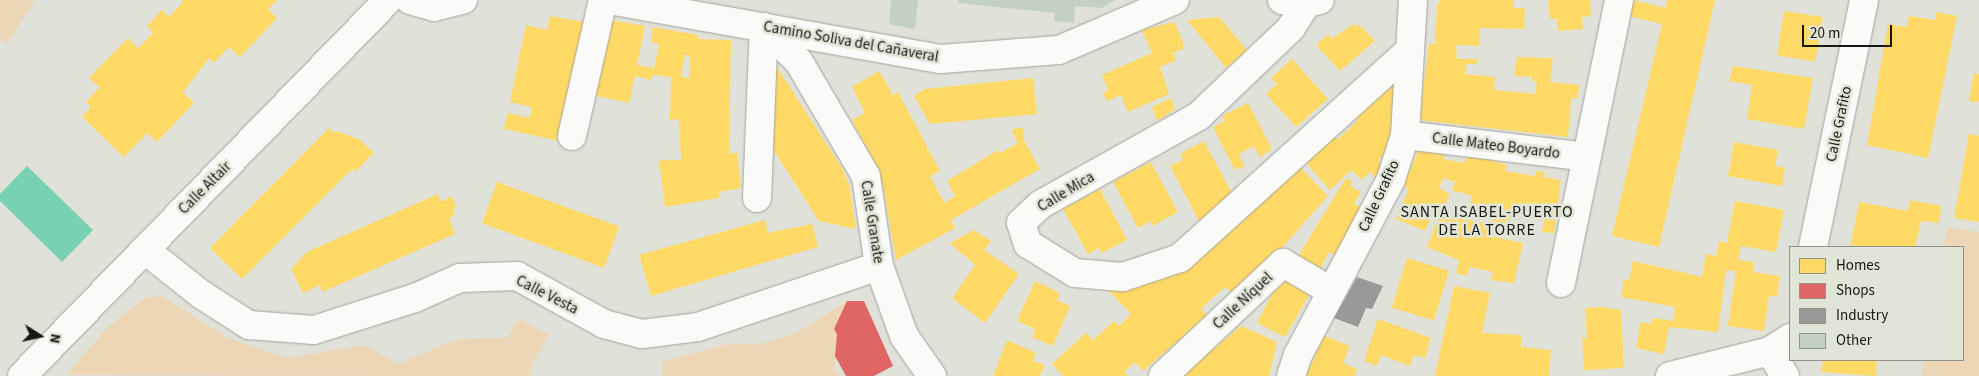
<!DOCTYPE html>
<html>
<head>
<meta charset="utf-8">
<style>
  body { margin:0 }
  #map { position:relative; width:1979px; height:376px; overflow:hidden; background:#e0e2da; font-family:"Source Sans 3",sans-serif }
  div>[style] { position:absolute }
  .green>* { inset:0; background:#ecd6b5 }
  .water>* { inset:0; background:#77d1b2 }
  .homes>* { inset:0; background:#ffd966; transform-origin:0 0 }
  .shops>* { inset:0; background:#e06666 }
  .industry>* { inset:0; background:#999 }
  .building>* { inset:0; background:#c3d2c0 }
  .roads { filter:drop-shadow(0 0 1px #a2a49e) drop-shadow(0 0 1px #a2a49e) }
  .street>* { height:28px; margin:-14px; padding:0 14px; transform-origin:14px; border-radius:14px; background:#fafbf9 }
  span { translate:-50% -50%; white-space:nowrap; text-align:center; line-height:1.15; -webkit-text-stroke:5px #e1e5d7; paint-order:stroke }
  .street-label { font-size:15px; color:#171813 }
  .neighbourhood-label { font-size:16px; color:#171813; letter-spacing:1px }
  .legend { position:absolute; left:1789px; top:246px; width:175px; height:115px; box-sizing:border-box; background:#e1e5d7; border:1px solid #909389; margin:0; padding:6px 9px; list-style:none; font-size:15px; color:#171813 }
  .legend li { display:flex; align-items:center; gap:10px; height:25px }
  .legend b { width:25px; border:1px solid #909389 }
  .north { position:absolute; left:15px; top:311px; width:50px; height:50px; -webkit-text-stroke:4px #e1e5d7; paint-order:stroke; rotate:100deg; font-size:14px; font-weight:700; line-height:20px; text-align:center; color:#171813 }
  .north::after { content:''; display:block; margin:auto; width:18px; height:22px; background:#171813; clip-path:polygon(50% 0,100% 100%,50% 72%,0 100%) }
  .scale { position:absolute; left:1802px; top:25px; width:90px; height:22px; box-sizing:border-box; border:2px solid #171813; border-top:0; padding-left:6px; font-size:15px; line-height:18px; white-space:nowrap; color:#171813; -webkit-text-stroke:4px #e1e5d7; paint-order:stroke }
</style>
</head>
<body>
<div id="map">
  <div class="green">
    <i style="clip-path:polygon(0 0,35px 0,7px 44px,0 40px)"></i>
    <i style="clip-path:polygon(1947px 227px,1979px 232px,1979px 376px,1924px 376px,1922px 371px,1924px 360px,1963px 360px,1963px 247px,1944px 247px)"></i>
    <i style="clip-path:polygon(162px 296px,226px 337px,287px 358px,365px 345px,398px 364px,458px 339px,507px 338px,518px 319px,549px 334px,529px 371px,534px 376px,66px 375px,109px 326px,145px 298px)"></i>
    <i style="clip-path:polygon(847px 301px,834px 329px,837px 334px,835px 370px,841px 376px,662px 376px,662px 361px,732px 343px,757px 345px,796px 333px)"></i>
  </div>
  <div class="water">
    <i style="clip-path:polygon(27px 166px,93px 230px,62px 262px,0 201px,0 194px)"></i>
  </div>
  <div class="homes">
    <i style="clip-path:polygon(181px 0,277px 0,268px 9px,277px 18px,240px 57px,229px 47px,214px 63px,209px 58px,183px 92px,194px 103px,157px 142px,147px 133px,124px 157px,82px 117px,91px 107px,86px 102px,100px 87px,89px 78px,128px 38px,138px 48px,153px 33px,147px 26px,162px 10px,169px 17px,183px 2px)"></i>
    <i style="clip-path:polygon(1441px 0,1514px 0,1514px 8px,1525px 8px,1524px 29px,1480px 28px,1479px 46px,1456px 45px,1457px 59px,1478px 59px,1477px 64px,1466px 64px,1465px 74px,1495px 77px,1494px 90px,1535px 94px,1537px 82px,1532px 81px,1532px 77px,1514px 76px,1517px 57px,1553px 58px,1550px 82px,1580px 85px,1577px 99px,1571px 98px,1568px 137px,1419px 120px,1429px 44px,1435px 44px,1437px 5px)"></i>
    <i style="clip-path:polygon(1548px 0,1590px 0,1591px 16px,1582px 17px,1583px 29px,1558px 31px,1557px 19px,1550px 19px)"></i>
    <i style="clip-path:polygon(1633px 0,1665px 8px,1667px 0,1715px 0,1659px 247px,1612px 236px,1662px 24px,1629px 16px)"></i>
    <i style="left:1784px;top:11px;width:39px;height:45px;rotate:9deg"></i>
    <i style="clip-path:polygon(1936px 12px,1957px 16px,1928px 158px,1867px 145px,1888px 24px,1907px 27px,1909px 16px,1936px 20px)"></i>
    <i style="clip-path:polygon(550px 16px,584px 22px,559px 141px,504px 129px,508px 113px,529px 118px,532px 107px,510px 102px,526px 25px,547px 30px)"></i>
    <i style="clip-path:polygon(1219px 17px,1247px 50px,1226px 68px,1187px 20px)"></i>
    <i style="clip-path:polygon(evenodd,610px 20px,645px 26px,637px 65px,654px 68px,659px 44px,651px 42px,653px 27px,698px 35px,698px 39px,731px 40px,729px 154px,737px 152px,741px 188px,719px 192px,719px 198px,665px 207px,659px 160px,681px 160px,679px 119px,670px 120px,671px 77px,653px 75px,651px 80px,635px 76px,629px 103px,593px 95px,610px 20px,685px 54px,690px 56px,689px 78px,681px 77px,685px 54px)"></i>
    <i style="clip-path:polygon(1175px 22px,1185px 48px,1173px 53px,1176px 60px,1160px 67px,1169px 94px,1128px 112px,1121px 95px,1107px 101px,1103px 93px,1108px 90px,1102px 75px,1152px 53px,1142px 30px)"></i>
    <i style="clip-path:polygon(1353px 24px,1356px 27px,1359px 24px,1375px 41px,1340px 71px,1316px 45px,1328px 34px,1332px 39px)"></i>
    <i style="clip-path:polygon(1292px 59px,1328px 99px,1296px 127px,1266px 94px,1277px 84px,1271px 78px)"></i>
    <i style="clip-path:polygon(773px 61px,842px 168px,849px 184px,856px 229px,819px 221px,769px 143px)"></i>
    <i style="clip-path:polygon(1733px 66px,1813px 78px,1804px 129px,1747px 119px,1752px 85px,1729px 81px)"></i>
    <i style="clip-path:polygon(879px 71px,893px 95px,898px 92px,940px 171px,930px 176px,944px 203px,955px 196px,947px 181px,998px 150px,1000px 153px,1018px 143px,1011px 130px,1023px 127px,1024px 140px,1040px 169px,951px 220px,955px 228px,896px 260px,883px 186px,873px 159px,852px 120px,865px 113px,852px 87px)"></i>
    <i style="clip-path:polygon(1974px 73px,1979px 74px,1979px 102px,1969px 101px)"></i>
    <i style="clip-path:polygon(1396px 74px,1392px 140px,1388px 151px,1378px 160px,1383px 165px,1377px 180px,1370px 172px,1362px 180px,1351px 170px,1330px 190px,1303px 159px,1332px 133px,1338px 139px,1358px 120px,1353px 114px)"></i>
    <i style="clip-path:polygon(1033px 78px,1037px 114px,930px 124px,914px 96px,925px 89px)"></i>
    <i style="clip-path:polygon(1171px 98px,1175px 109px,1157px 121px,1152px 107px)"></i>
    <i style="clip-path:polygon(1248px 103px,1272px 149px,1260px 157px,1254px 146px,1239px 154px,1245px 166px,1235px 170px,1213px 127px,1225px 121px,1222px 116px)"></i>
    <i style="clip-path:polygon(329px 128px,334px 133px,337px 131px,360px 140px,374px 153px,355px 172px,352px 169px,242px 279px,210px 248px)"></i>
    <i style="clip-path:polygon(1969px 134px,1979px 136px,1979px 222px,1954px 218px)"></i>
    <i style="clip-path:polygon(1204px 141px,1233px 195px,1201px 225px,1170px 166px,1183px 160px,1180px 154px)"></i>
    <i style="clip-path:polygon(1734px 142px,1778px 150px,1775px 166px,1785px 168px,1782px 186px,1728px 176px)"></i>
    <i style="clip-path:polygon(evenodd,1445px 147px,1443px 159px,1464px 163px,1468px 153px,1507px 165px,1505px 171px,1535px 176px,1536px 171px,1545px 172px,1544px 177px,1561px 180px,1554px 233px,1542px 232px,1545px 212px,1511px 206px,1507px 227px,1493px 225px,1491px 236px,1523px 243px,1514px 283px,1491px 280px,1493px 272px,1469px 267px,1467px 276px,1456px 273px,1459px 260px,1427px 247px,1440px 215px,1434px 212px,1425px 231px,1396px 219px,1409px 189px,1403px 186px,1419px 149px,1445px 147px,1443px 178px,1455px 182px,1452px 190px,1472px 196px,1469px 207px,1492px 214px,1490px 224px,1441px 215px,1450px 194px,1439px 188px,1443px 178px)"></i>
    <i style="clip-path:polygon(1151px 162px,1178px 212px,1152px 226px,1150px 221px,1138px 228px,1113px 182px)"></i>
    <i style="clip-path:polygon(1297px 164px,1328px 196px,1280px 250px,1232px 293px,1225px 287px,1201px 309px,1207px 315px,1143px 371px,1135px 362px,1124px 372px,1128px 376px,1063px 376px,1052px 364px,1086px 333px,1093px 340px,1114px 321px,1119px 326px,1131px 314px,1109px 291px,1119px 290px)"></i>
    <i style="clip-path:polygon(1346px 178px,1352px 181px,1350px 186px,1361px 192px,1354px 204px,1362px 208px,1335px 255px,1329px 252px,1317px 274px,1296px 260px)"></i>
    <i style="left:497px;top:182px;width:130px;height:44px;rotate:20deg"></i>
    <i style="clip-path:polygon(1100px 189px,1127px 240px,1102px 253px,1099px 248px,1088px 254px,1063px 209px)"></i>
    <i style="clip-path:polygon(438px 194px,441px 202px,452px 196px,456px 207px,453px 209px,455px 214px,449px 219px,455px 234px,322px 292px,320px 285px,303px 293px,291px 269px,307px 252px)"></i>
    <i style="clip-path:polygon(1910px 200px,1941px 206px,1939px 223px,1921px 221px,1915px 247px,1850px 247px,1859px 202px,1908px 211px)"></i>
    <i style="clip-path:polygon(1735px 201px,1784px 210px,1776px 252px,1741px 246px,1738px 260px,1754px 262px,1753px 272px,1780px 276px,1777px 296px,1769px 296px,1764px 331px,1728px 326px,1736px 271px,1726px 270px,1718px 332px,1669px 327px,1664px 354px,1636px 348px,1641px 322px,1651px 324px,1653px 318px,1673px 321px,1675px 307px,1621px 297px,1624px 279px,1629px 280px,1633px 261px,1702px 277px,1706px 254px,1716px 256px,1719px 241px,1727px 243px)"></i>
    <i style="clip-path:polygon(765px 220px,768px 233px,812px 224px,818px 247px,651px 296px,639px 255px)"></i>
    <i style="clip-path:polygon(974px 230px,991px 241px,984px 250px,1019px 274px,985px 323px,952px 298px,975px 265px,950px 243px)"></i>
    <i style="left:1407px;top:258px;width:44px;height:52px;rotate:17deg"></i>
    <i style="clip-path:polygon(1287px 279px,1310px 293px,1285px 337px,1257px 323px,1272px 294px)"></i>
    <i style="clip-path:polygon(1035px 281px,1060px 293px,1057px 300px,1070px 306px,1053px 346px,1032px 337px,1035px 329px,1017px 321px)"></i>
    <i style="clip-path:polygon(1454px 286px,1490px 293px,1482px 333px,1521px 335px,1521px 347px,1551px 350px,1549px 376px,1435px 376px)"></i>
    <i style="clip-path:polygon(1600px 307px,1621px 310px,1624px 368px,1584px 370px,1582px 338px,1587px 338px,1585px 308px)"></i>
    <i style="clip-path:polygon(1378px 319px,1431px 338px,1425px 358px,1414px 355px,1410px 366px,1381px 355px,1377px 366px,1364px 361px)"></i>
    <i style="clip-path:polygon(1241px 326px,1277px 342px,1269px 376px,1181px 376px)"></i>
    <i style="clip-path:polygon(1324px 336px,1350px 346px,1343px 363px,1357px 369px,1354px 376px,1306px 376px)"></i>
    <i style="clip-path:polygon(1007px 340px,1036px 353px,1033px 361px,1045px 365px,1040px 376px,993px 376px)"></i>
    <i style="clip-path:polygon(1823px 360px,1877px 360px,1876px 376px,1821px 372px)"></i>
  </div>
  <div class="shops">
    <i style="clip-path:polygon(847px 301px,864px 301px,893px 366px,874px 376px,846px 376px,835px 356px,837px 334px,834px 329px)"></i>
  </div>
  <div class="industry">
    <i style="clip-path:polygon(1357px 277px,1383px 286px,1372px 309px,1366px 308px,1358px 327px,1334px 318px)"></i>
  </div>
  <div class="building">
    <i style="clip-path:polygon(891px 0,918px 0,915px 29px,889px 24px)"></i>
    <i style="clip-path:polygon(958px 0,1115px 0,1102px 8px,1075px 6px,1074px 23px,1054px 21px,1055px 13px,958px 3px)"></i>
  </div>
  <div class="roads">
    <div class="street">
      <i style="left:410px;top:0;width:25px;rotate:16deg"></i>
      <i style="left:434px;top:7px;width:30px;rotate:-14deg"></i>
      <i style="left:609px;top:0;width:337px;rotate:10.1deg"></i>
      <i style="left:941px;top:59px;width:118px;rotate:-4.4deg"></i>
      <i style="left:1059px;top:50px;width:126px;rotate:-23.3deg"></i>
      <i style="left:1282px;top:0;width:25px;rotate:7deg"></i>
      <i style="left:1307px;top:3px;width:13px;rotate:-13deg"></i>
      <i style="left:1307px;top:3px;width:30px;rotate:123deg"></i>
      <i style="left:1291px;top:28px;width:127px;rotate:136.3deg"></i>
      <i style="left:1199px;top:116px;width:182px;rotate:150.8deg"></i>
      <i style="left:1040px;top:205px;width:26px;rotate:137deg"></i>
      <i style="left:1021px;top:223px;width:22px;rotate:72deg"></i>
      <i style="left:1028px;top:244px;width:55px;rotate:31.7deg"></i>
      <i style="left:1075px;top:273px;width:48px;rotate:4.8deg"></i>
      <i style="left:1123px;top:277px;width:60px;rotate:-18.4deg"></i>
      <i style="left:1180px;top:258px;width:310px;rotate:-42.1deg"></i>
      <i style="left:764px;top:27px;width:49px;rotate:45deg"></i>
      <i style="left:799px;top:62px;width:132px;rotate:59.6deg"></i>
      <i style="left:866px;top:176px;width:91px;rotate:81.8deg"></i>
      <i style="left:879px;top:266px;width:74px;rotate:70.3deg"></i>
      <i style="left:904px;top:336px;width:49px;rotate:55deg"></i>
      <i style="left:1405px;top:135px;width:183px;rotate:6.9deg"></i>
      <i style="left:572px;top:136px;width:139px;rotate:-77.2deg"></i>
      <i style="left:757px;top:198px;width:171px;rotate:-87.7deg"></i>
      <i style="left:1813px;top:247px;width:252px;rotate:-78.3deg"></i>
      <i style="left:145px;top:250px;width:73px;rotate:38.3deg"></i>
      <i style="left:202px;top:295px;width:56px;rotate:32.6deg"></i>
      <i style="left:249px;top:325px;width:65px;rotate:4.4deg"></i>
      <i style="left:314px;top:330px;width:106px;rotate:-17.6deg"></i>
      <i style="left:415px;top:298px;width:49px;rotate:-24deg"></i>
      <i style="left:460px;top:278px;width:57px;rotate:-2deg"></i>
      <i style="left:517px;top:276px;width:99px;rotate:28.9deg"></i>
      <i style="left:604px;top:324px;width:39px;rotate:15deg"></i>
      <i style="left:642px;top:334px;width:56px;rotate:-7.1deg"></i>
      <i style="left:698px;top:327px;width:191px;rotate:-18.6deg"></i>
      <i style="left:1561px;top:283px;width:289px;rotate:-78.4deg"></i>
      <i style="left:1770px;top:351px;width:29px;rotate:59deg"></i>
      <i style="left:22px;top:376px;width:525px;rotate:-45.77deg"></i>
      <i style="left:1163px;top:376px;width:165px;rotate:-43.3deg"></i>
      <i style="left:1283px;top:263px;width:56px;rotate:30.3deg"></i>
      <i style="left:1291px;top:376px;width:22px;rotate:-72deg"></i>
      <i style="left:1298px;top:355px;width:199px;rotate:-62.1deg"></i>
      <i style="left:1391px;top:179px;width:46px;rotate:-72.3deg"></i>
      <i style="left:1405px;top:135px;width:135px;rotate:-86.6deg"></i>
      <i style="left:1670px;top:376px;width:103px;rotate:-14deg"></i>
      <i style="left:1770px;top:351px;width:24px;rotate:-33deg"></i>
    </div>
  </div>
  <div class="street-label">
    <span style="left:851px;top:42px;rotate:10deg">Camino Soliva del Cañaveral</span>
    <span style="left:1839px;top:124px;rotate:-78deg">Calle Grafito</span>
    <span style="left:1496px;top:146px;rotate:7deg">Calle Mateo Boyardo</span>
    <span style="left:205px;top:188px;rotate:-45deg">Calle Altair</span>
    <span style="left:1066px;top:192px;rotate:-31deg">Calle Mica</span>
    <span style="left:1379px;top:196px;rotate:-65deg">Calle Grafito</span>
    <span style="left:872px;top:222px;rotate:81deg">Calle Granate</span>
    <span style="left:547px;top:295px;rotate:27deg">Calle Vesta</span>
    <span style="left:1243px;top:301px;rotate:-43deg">Calle Níquel</span>
  </div>
  <div class="neighbourhood-label">
    <span style="left:1487px;top:221px">SANTA ISABEL-PUERTO<br>DE LA TORRE</span>
  </div>
  <ul class="legend">
  <li><b style="height:14px;background:#ffd966"></b>Homes</li>
  <li><b style="height:14px;background:#e06666"></b>Shops</li>
  <li><b style="height:14px;background:#999"></b>Industry</li>
  <li><b style="height:14px;background:#c3d2c0"></b>Other</li>
  </ul>
  <div class="north">N</div>
  <div class="scale">20 m</div>
</div>
</body>
</html>
